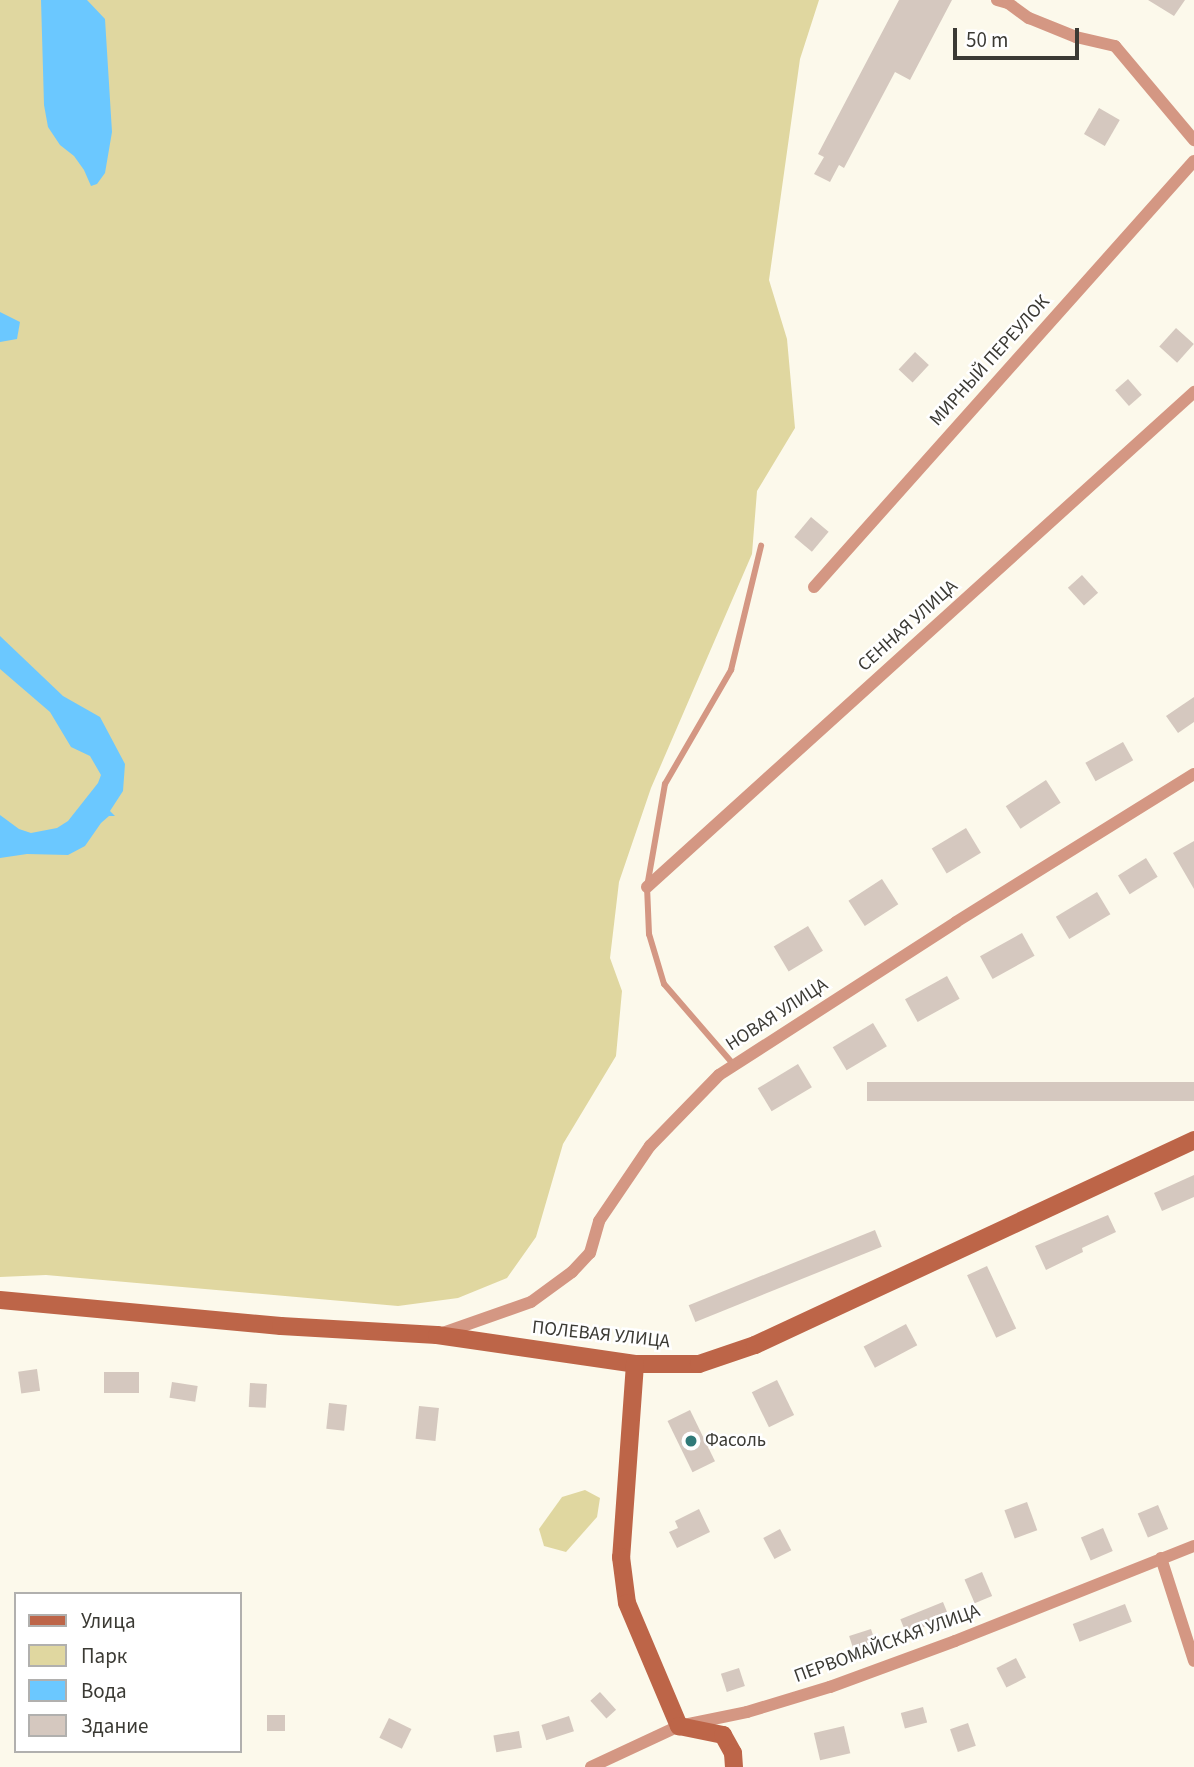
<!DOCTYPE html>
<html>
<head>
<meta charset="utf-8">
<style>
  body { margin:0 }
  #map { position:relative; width:1194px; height:1767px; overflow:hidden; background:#fcf9eb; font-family:"Source Sans 3",sans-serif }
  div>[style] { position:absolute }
  .green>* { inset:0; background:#e0d7a0 }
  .water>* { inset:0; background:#6bc8ff }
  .building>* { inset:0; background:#d5c8bf; transform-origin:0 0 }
  .lane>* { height:6px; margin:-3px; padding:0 3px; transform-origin:3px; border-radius:3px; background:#d49783 }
  .street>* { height:12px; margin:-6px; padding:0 6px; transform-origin:6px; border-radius:6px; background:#d49783 }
  .secondary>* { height:18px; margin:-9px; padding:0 9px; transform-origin:9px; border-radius:9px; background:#bd6548 }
  .dots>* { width:19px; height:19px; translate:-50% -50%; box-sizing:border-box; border:4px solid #fff; border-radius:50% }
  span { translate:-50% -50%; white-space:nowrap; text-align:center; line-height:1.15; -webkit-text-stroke:5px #fff; paint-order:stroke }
  .street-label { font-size:19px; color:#3b3a34 }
  .poi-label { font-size:19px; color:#3b3a34 }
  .left { translate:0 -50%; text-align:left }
  .legend { position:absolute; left:14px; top:1592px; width:228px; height:161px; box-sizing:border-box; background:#fff; border:2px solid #b1b0ae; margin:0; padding:9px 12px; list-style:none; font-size:21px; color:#3b3a34 }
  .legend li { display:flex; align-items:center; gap:14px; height:35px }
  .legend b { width:35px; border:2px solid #b1b0ae }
  .scale { position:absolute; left:953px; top:28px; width:126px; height:32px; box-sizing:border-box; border:4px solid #3b3a34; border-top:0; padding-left:9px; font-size:21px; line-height:24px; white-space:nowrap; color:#3b3a34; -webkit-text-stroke:5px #fff; paint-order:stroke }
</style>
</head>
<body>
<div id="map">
  <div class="green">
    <i style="clip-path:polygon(0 0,819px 0,800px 59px,769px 280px,787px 339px,795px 428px,757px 491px,752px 554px,651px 788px,619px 882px,610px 958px,622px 991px,616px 1056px,563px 1144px,536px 1237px,507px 1278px,458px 1298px,398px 1306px,46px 1275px,0 1277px)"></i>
    <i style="clip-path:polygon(585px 1490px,600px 1498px,597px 1517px,566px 1552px,544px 1546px,539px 1529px,562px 1497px)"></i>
  </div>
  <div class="water">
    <i style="clip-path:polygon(41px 0,87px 0,105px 19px,112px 132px,105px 173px,97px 184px,91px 186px,84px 170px,74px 156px,60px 145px,48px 127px,44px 105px)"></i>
    <i style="clip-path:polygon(0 312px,20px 322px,17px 339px,0 342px)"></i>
    <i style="clip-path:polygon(0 636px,63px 696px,100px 717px,125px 764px,123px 791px,110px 811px,115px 816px,109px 816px,101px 823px,85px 846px,68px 855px,27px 854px,0 858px,0 815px,19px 829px,31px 833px,57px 828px,68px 821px,98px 783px,101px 775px,90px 756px,71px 747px,50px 712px,0 669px)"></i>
  </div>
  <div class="building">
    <i style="clip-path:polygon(899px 0,952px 0,910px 80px,895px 72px,844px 168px,839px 165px,830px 182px,814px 174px,824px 157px,818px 154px)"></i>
    <i style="clip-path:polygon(1148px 0,1185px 0,1174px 16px)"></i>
    <i style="left:1099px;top:108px;width:24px;height:30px;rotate:30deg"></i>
    <i style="left:1176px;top:328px;width:24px;height:25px;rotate:42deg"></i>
    <i style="left:915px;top:352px;width:19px;height:24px;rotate:43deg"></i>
    <i style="left:1128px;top:379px;width:21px;height:17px;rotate:49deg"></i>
    <i style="left:811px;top:517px;width:23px;height:26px;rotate:40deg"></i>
    <i style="left:1082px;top:575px;width:24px;height:19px;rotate:48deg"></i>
    <i style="clip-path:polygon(1194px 697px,1194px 722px,1178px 733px,1166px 716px)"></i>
    <i style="left:1123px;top:742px;width:21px;height:43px;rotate:61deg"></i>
    <i style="left:1046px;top:780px;width:27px;height:48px;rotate:57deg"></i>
    <i style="left:966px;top:828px;width:29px;height:40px;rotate:59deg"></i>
    <i style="clip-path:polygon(1194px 841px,1194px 889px,1173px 853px)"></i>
    <i style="left:1146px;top:858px;width:22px;height:33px;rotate:58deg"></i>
    <i style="left:882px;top:879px;width:30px;height:40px;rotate:57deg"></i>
    <i style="left:1097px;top:892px;width:26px;height:48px;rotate:59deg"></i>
    <i style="left:808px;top:926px;width:29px;height:40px;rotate:59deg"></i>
    <i style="left:1022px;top:933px;width:26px;height:48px;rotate:61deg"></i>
    <i style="left:947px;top:976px;width:26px;height:48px;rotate:61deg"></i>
    <i style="left:873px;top:1023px;width:27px;height:47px;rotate:59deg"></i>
    <i style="left:798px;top:1064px;width:27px;height:47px;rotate:59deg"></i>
    <i style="left:1194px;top:1082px;width:19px;height:327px;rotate:90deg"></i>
    <i style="clip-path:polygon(1194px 1175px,1194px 1197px,1162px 1211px,1154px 1193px)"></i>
    <i style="clip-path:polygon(1108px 1215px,1116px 1232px,1082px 1248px,1083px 1252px,1046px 1270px,1035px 1246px)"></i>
    <i style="left:875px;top:1230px;width:18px;height:201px;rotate:68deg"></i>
    <i style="left:987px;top:1266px;width:69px;height:22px;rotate:65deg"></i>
    <i style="left:906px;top:1324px;width:24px;height:48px;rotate:62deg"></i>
    <i style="left:37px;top:1369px;width:22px;height:19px;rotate:82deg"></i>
    <i style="left:139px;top:1372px;width:21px;height:35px;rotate:90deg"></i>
    <i style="left:777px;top:1380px;width:39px;height:28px;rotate:64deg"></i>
    <i style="left:172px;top:1382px;width:26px;height:16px;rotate:9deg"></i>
    <i style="left:250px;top:1383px;width:17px;height:24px;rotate:3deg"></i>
    <i style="left:329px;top:1403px;width:18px;height:26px;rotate:6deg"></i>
    <i style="left:419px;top:1406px;width:20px;height:33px;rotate:6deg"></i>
    <i style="left:690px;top:1410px;width:57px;height:25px;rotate:64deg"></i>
    <i style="left:1027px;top:1502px;width:30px;height:24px;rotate:70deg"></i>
    <i style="left:1158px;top:1505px;width:26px;height:22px;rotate:67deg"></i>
    <i style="clip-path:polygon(699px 1509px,710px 1532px,677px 1548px,669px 1532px,678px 1528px,675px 1521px)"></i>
    <i style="left:1103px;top:1528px;width:25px;height:24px;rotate:67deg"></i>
    <i style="left:780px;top:1529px;width:24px;height:19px;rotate:62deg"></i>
    <i style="left:982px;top:1572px;width:26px;height:19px;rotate:67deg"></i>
    <i style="left:943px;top:1602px;width:16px;height:46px;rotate:68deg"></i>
    <i style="left:1125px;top:1604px;width:19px;height:56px;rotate:69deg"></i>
    <i style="left:871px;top:1629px;width:19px;height:23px;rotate:72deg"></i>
    <i style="left:1016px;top:1658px;width:22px;height:22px;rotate:63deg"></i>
    <i style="left:739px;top:1668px;width:19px;height:19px;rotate:72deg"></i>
    <i style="left:600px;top:1692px;width:24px;height:13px;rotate:48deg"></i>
    <i style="left:923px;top:1707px;width:16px;height:23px;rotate:75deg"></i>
    <i style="left:285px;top:1715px;width:16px;height:18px;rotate:90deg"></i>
    <i style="left:569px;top:1716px;width:16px;height:29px;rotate:72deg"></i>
    <i style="left:389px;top:1718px;width:25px;height:22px;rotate:26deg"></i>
    <i style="left:968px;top:1723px;width:24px;height:19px;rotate:71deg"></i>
    <i style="left:844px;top:1726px;width:28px;height:31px;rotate:77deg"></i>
    <i style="left:519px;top:1731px;width:17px;height:26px;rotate:80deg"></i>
  </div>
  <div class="lane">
    <i style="left:734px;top:1065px;width:107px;rotate:-130.8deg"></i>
    <i style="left:664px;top:984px;width:52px;rotate:-106.7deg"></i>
    <i style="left:649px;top:934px;width:47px;rotate:-92.4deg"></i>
    <i style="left:647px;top:887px;width:105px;rotate:-80.1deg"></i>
    <i style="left:665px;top:784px;width:132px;rotate:-59.9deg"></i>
    <i style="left:731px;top:670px;width:128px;rotate:-76.4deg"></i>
  </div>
  <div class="street">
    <i style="left:997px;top:0;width:11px;rotate:15deg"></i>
    <i style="left:1008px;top:3px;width:26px;rotate:36deg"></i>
    <i style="left:1029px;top:18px;width:51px;rotate:22deg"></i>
    <i style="left:1076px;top:37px;width:40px;rotate:13deg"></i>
    <i style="left:1115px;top:46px;width:123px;rotate:50deg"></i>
    <i style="left:814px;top:587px;width:571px;rotate:-48.27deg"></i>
    <i style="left:647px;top:887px;width:738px;rotate:-42.14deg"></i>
    <i style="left:440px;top:1334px;width:96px;rotate:-19.4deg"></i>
    <i style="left:531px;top:1302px;width:51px;rotate:-36.2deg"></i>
    <i style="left:572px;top:1272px;width:26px;rotate:-47deg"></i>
    <i style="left:590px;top:1253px;width:33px;rotate:-74deg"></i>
    <i style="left:599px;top:1221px;width:91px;rotate:-55.8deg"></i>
    <i style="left:650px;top:1146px;width:99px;rotate:-45.8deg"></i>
    <i style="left:719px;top:1075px;width:282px;rotate:-32.8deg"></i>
    <i style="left:956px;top:922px;width:280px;rotate:-31.9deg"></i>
    <i style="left:1161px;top:1558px;width:108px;rotate:72.2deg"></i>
    <i style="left:591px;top:1767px;width:97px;rotate:-25deg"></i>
    <i style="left:679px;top:1726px;width:69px;rotate:-11.6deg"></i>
    <i style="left:747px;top:1712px;width:87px;rotate:-16.8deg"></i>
    <i style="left:830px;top:1687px;width:133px;rotate:-20.2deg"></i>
    <i style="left:955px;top:1641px;width:257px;rotate:-21.7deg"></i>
  </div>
  <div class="secondary">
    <i style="left:0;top:1300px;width:282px;rotate:5.3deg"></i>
    <i style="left:281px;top:1326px;width:156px;rotate:3.3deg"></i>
    <i style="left:437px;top:1335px;width:200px;rotate:8.3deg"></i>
    <i style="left:635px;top:1364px;width:64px"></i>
    <i style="left:699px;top:1364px;width:59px;rotate:-18.7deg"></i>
    <i style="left:755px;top:1345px;width:485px;rotate:-25deg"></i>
    <i style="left:635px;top:1364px;width:194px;rotate:94.1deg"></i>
    <i style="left:621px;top:1557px;width:46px;rotate:82.6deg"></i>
    <i style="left:627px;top:1603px;width:134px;rotate:67.1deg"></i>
    <i style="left:679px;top:1726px;width:45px;rotate:11.6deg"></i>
    <i style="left:723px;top:1735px;width:21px;rotate:61deg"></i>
    <i style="left:733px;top:1753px;width:14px;rotate:86deg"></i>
  </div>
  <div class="dots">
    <i style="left:691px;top:1441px;background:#307978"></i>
  </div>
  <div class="street-label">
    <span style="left:990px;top:361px;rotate:-48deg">МИРНЫЙ ПЕРЕУЛОК</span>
    <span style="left:908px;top:626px;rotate:-42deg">СЕННАЯ УЛИЦА</span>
    <span style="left:777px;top:1015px;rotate:-33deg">НОВАЯ УЛИЦА</span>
    <span style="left:601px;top:1335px;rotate:6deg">ПОЛЕВАЯ УЛИЦА</span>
    <span style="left:887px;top:1644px;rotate:-20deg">ПЕРВОМАЙСКАЯ УЛИЦА</span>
  </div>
  <div class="poi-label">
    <span class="left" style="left:705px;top:1441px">Фасоль</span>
  </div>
  <ul class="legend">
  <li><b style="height:9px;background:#bd6548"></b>Улица</li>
  <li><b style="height:19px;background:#e0d7a0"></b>Парк</li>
  <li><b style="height:19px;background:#6bc8ff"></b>Вода</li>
  <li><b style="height:19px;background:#d5c8bf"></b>Здание</li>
  </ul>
  <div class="scale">50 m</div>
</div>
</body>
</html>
